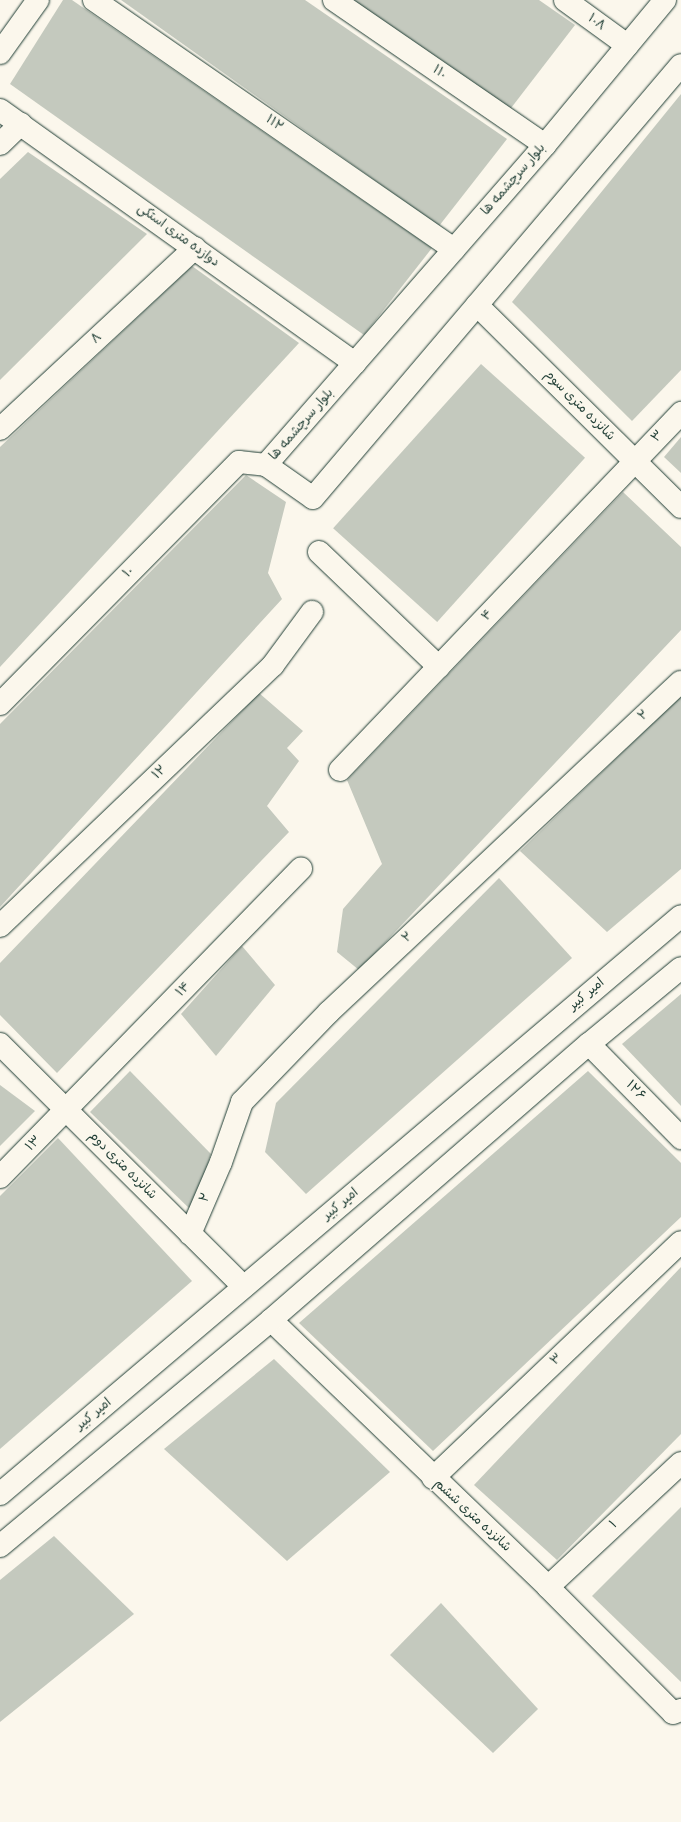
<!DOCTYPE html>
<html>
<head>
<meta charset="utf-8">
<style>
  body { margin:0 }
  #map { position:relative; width:681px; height:1822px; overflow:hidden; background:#fbf7ec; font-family:"Indie Flower","Playpen Sans Arabic",sans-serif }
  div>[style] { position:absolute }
  .building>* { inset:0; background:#c4c9be; transform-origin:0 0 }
  .roads { filter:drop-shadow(0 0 1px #1f3d34) drop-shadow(0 0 1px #1f3d34) }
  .minor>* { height:22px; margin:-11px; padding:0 11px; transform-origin:11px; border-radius:11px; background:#fbf7ec }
  .major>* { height:22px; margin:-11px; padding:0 11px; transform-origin:11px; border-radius:11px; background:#fbf7ec }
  span { translate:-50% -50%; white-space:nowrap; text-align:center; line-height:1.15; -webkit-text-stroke:3px #fbf7ec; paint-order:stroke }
  .street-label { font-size:13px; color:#1f3d34 }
</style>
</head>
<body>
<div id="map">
  <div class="building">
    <i style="clip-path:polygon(63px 0,72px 0,432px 248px,364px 335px,10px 84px)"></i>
    <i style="clip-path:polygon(121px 0,305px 0,507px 139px,439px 226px)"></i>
    <i style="clip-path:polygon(350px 0,539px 0,575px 25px,508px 112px)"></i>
    <i style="clip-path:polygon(681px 94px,681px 370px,632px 421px,512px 302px)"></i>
    <i style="clip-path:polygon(28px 152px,147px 234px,0 380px,0 179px)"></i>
    <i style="clip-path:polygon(192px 266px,299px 343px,0 667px,0 447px)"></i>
    <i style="left:481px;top:364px;width:140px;height:221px;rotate:42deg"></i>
    <i style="clip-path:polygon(681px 437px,681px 473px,664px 457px)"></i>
    <i style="clip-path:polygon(246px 475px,286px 502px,268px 573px,282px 599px,0 907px,0 724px)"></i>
    <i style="clip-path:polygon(623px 492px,681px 547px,681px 630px,359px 970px,337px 952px,343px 909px,382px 864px,347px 780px)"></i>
    <i style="clip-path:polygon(259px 693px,303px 731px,287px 748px,299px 761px,267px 806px,289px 832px,57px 1073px,0 1015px,0 963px)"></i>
    <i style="clip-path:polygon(681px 696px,681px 869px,607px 932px,520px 851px)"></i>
    <i style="clip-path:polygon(499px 878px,572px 958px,306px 1194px,265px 1152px,276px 1103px)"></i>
    <i style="clip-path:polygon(242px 946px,275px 985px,216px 1056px,181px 1014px)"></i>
    <i style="clip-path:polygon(681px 994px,681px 1106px,622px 1044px)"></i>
    <i style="clip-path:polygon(130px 1071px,211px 1154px,193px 1212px,90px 1112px)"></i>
    <i style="clip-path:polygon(588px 1071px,681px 1163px,681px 1217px,433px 1451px,299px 1323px)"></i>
    <i style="clip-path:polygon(0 1085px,35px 1111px,0 1146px)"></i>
    <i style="clip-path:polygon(58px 1138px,192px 1281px,0 1449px,0 1196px)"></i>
    <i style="clip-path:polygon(681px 1267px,681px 1434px,557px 1560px,474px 1485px)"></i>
    <i style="clip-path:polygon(274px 1359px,390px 1472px,287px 1561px,164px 1449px)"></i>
    <i style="clip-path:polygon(681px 1507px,681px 1682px,592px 1596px)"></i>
    <i style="clip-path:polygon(54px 1536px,134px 1614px,0 1722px,0 1580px)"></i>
    <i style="clip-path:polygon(441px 1603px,538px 1709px,493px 1753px,390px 1655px)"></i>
  </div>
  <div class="roads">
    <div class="minor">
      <i style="left:94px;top:0;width:438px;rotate:34.7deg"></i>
      <i style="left:334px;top:0;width:256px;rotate:34.5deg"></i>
      <i style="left:565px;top:0;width:77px;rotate:36deg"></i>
      <i style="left:665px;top:0;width:188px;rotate:129.6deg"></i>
      <i style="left:545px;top:145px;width:425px;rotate:131.1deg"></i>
      <i style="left:266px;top:465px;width:57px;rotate:35.1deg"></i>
      <i style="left:313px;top:498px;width:568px;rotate:-49.64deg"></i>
      <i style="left:0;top:53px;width:65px;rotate:-54.4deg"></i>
      <i style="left:0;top:110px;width:436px;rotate:35.5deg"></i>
      <i style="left:0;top:144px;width:29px;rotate:-44deg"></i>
      <i style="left:477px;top:305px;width:287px;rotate:44.7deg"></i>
      <i style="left:0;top:429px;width:266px;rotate:-42.9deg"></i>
      <i style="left:319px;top:552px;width:166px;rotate:43.8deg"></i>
      <i style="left:0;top:704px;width:340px;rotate:-45.4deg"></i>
      <i style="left:239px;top:462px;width:27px;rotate:6deg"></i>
      <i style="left:340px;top:770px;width:494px;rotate:-46.3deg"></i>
      <i style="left:0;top:926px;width:378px;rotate:-43.7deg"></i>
      <i style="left:273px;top:665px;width:66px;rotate:-53.7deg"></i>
      <i style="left:0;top:1044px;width:344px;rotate:44.9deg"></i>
      <i style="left:589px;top:1044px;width:132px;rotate:45.6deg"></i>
      <i style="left:0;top:1177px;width:431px;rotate:-45.7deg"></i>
      <i style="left:190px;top:1234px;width:78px;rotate:-66.7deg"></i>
      <i style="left:221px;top:1162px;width:64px;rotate:-70.7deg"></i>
      <i style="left:242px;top:1102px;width:125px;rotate:-46deg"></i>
      <i style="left:329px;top:1012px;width:482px;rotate:-43.2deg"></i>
      <i style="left:271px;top:1320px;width:385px;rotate:43.9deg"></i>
      <i style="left:548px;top:1587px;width:177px;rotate:45.2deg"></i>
      <i style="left:673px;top:1713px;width:9px;rotate:-21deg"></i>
      <i style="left:433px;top:1478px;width:342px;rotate:-43.6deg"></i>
      <i style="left:548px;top:1587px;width:182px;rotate:-43deg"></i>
    </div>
    <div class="major">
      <i style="left:0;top:1494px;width:893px;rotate:-40.32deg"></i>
      <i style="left:0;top:1546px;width:353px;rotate:-39.8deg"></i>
      <i style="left:271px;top:1320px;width:421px;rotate:-41deg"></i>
      <i style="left:589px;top:1044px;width:119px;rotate:-39.6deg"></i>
    </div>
  </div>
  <div class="street-label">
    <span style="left:596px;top:23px;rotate:36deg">۱۰۸</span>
    <span style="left:439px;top:73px;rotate:35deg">۱۱۰</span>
    <span style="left:274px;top:124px;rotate:35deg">۱۱۲</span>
    <span style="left:514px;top:180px;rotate:-49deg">بلوار سرچشمه ها</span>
    <span style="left:178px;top:236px;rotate:36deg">دوازده متری استکی</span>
    <span style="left:97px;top:339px;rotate:-43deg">۸</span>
    <span style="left:579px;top:406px;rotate:45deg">شانزده متری سوم</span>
    <span style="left:302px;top:425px;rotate:-49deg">بلوار سرچشمه ها</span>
    <span style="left:658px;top:437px;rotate:-47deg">۳</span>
    <span style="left:129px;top:573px;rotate:-45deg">۱۰</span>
    <span style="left:488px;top:616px;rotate:-46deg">۴</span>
    <span style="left:644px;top:716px;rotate:-43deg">۲</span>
    <span style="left:160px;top:773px;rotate:-44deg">۱۲</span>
    <span style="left:408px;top:938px;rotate:-43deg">۲</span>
    <span style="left:184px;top:990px;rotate:-46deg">۱۴</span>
    <span style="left:587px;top:995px;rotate:-40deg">امیر کبیر</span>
    <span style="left:635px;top:1091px;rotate:46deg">۱۲۶</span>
    <span style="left:34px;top:1144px;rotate:-45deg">۱۳</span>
    <span style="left:122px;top:1166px;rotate:45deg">شانزده متری دوم</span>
    <span style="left:206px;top:1198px;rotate:-67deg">۲</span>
    <span style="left:341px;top:1205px;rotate:-40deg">امیر کبیر</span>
    <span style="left:557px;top:1360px;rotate:-44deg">۳</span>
    <span style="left:94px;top:1415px;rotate:-40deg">امیر کبیر</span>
    <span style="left:472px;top:1516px;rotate:43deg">شانزده متری ششم</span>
    <span style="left:614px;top:1525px;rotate:-43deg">۱</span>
  </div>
</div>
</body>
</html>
